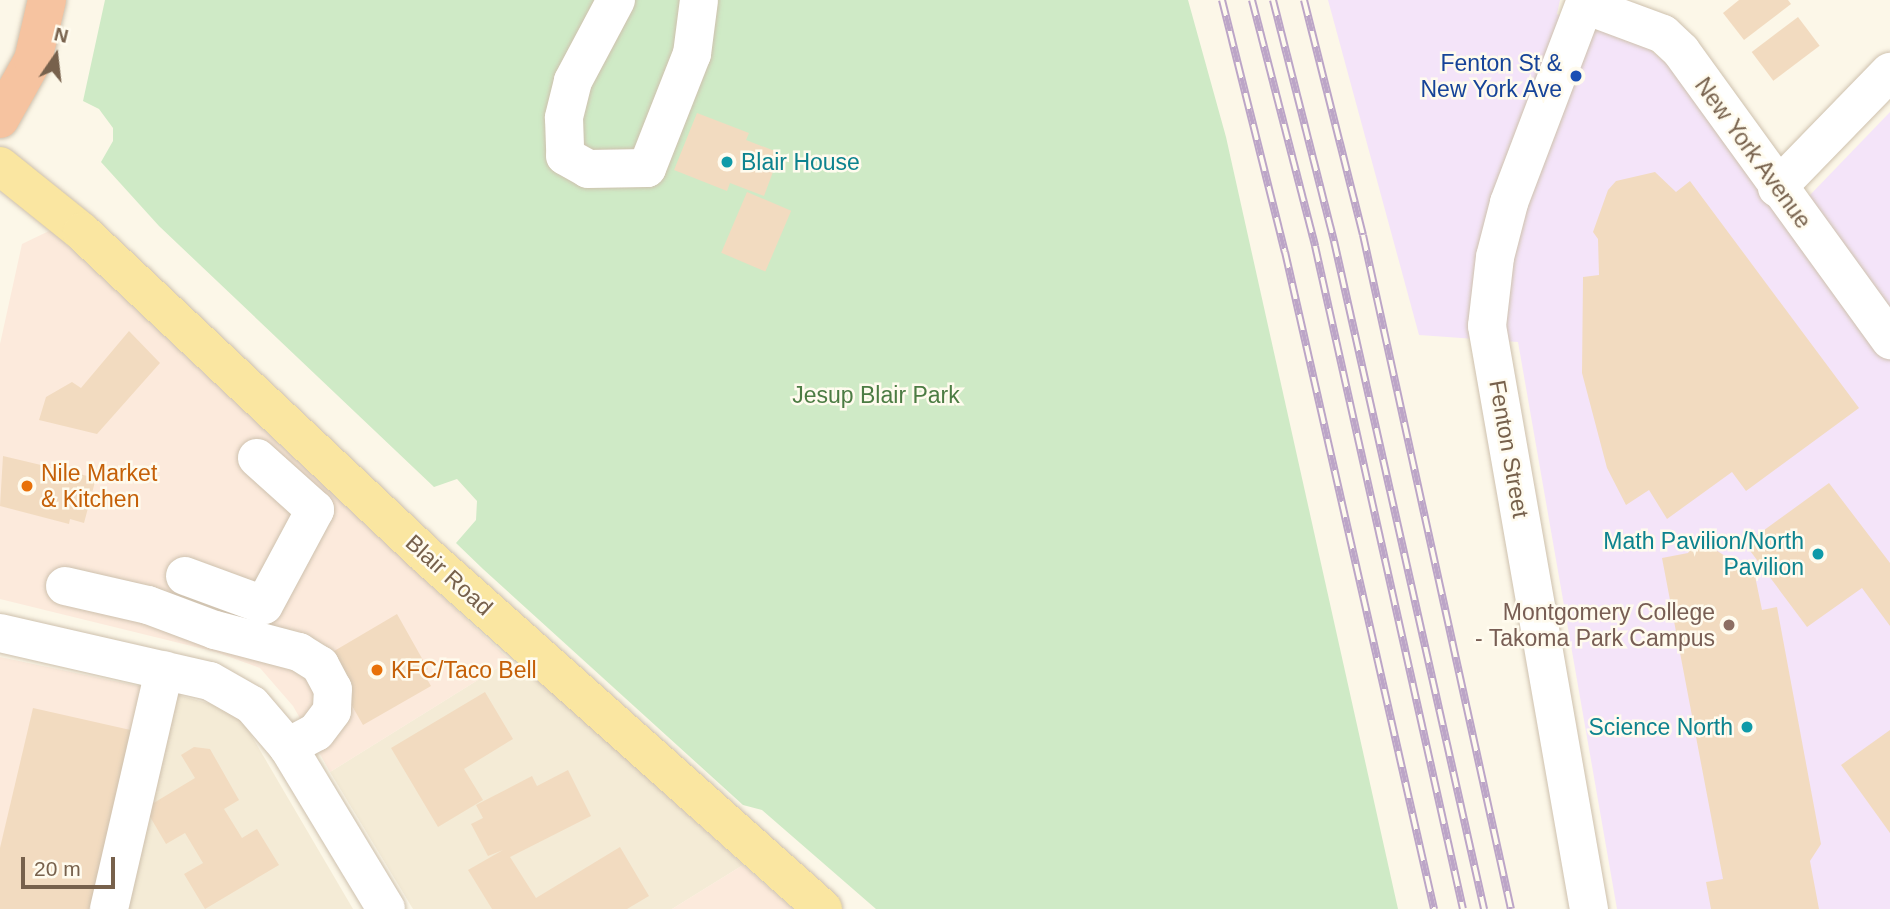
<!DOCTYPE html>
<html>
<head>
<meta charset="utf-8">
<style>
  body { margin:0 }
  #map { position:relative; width:1890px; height:909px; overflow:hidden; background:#fcf7e8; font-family:Helvetica,sans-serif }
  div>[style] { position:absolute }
  .residential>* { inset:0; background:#f4ebd6 }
  .commercial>* { inset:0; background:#fceadc }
  .education>* { inset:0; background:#f4e4f9 }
  .green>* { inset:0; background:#cfeac6 }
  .building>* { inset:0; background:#f2dbc0; transform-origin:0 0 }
  .roads { filter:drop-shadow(0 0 2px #cec1ae) drop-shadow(0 0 2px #cec1ae) }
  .minor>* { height:38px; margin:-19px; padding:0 19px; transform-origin:19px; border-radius:19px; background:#fff }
  .major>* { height:38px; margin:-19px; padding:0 19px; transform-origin:19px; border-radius:19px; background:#fae6a1 }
  .highway>* { height:38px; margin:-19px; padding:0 19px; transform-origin:19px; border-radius:19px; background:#f6c3a0 }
  .rail>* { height:8px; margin-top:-4px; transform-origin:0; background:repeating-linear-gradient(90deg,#fffbee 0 16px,#bca5c7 0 32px); box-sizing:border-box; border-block:2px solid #bca5c7 }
  .dots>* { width:19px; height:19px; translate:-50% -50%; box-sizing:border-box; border:4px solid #fffbee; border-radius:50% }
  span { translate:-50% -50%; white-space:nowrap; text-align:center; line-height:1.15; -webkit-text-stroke:5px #fffbee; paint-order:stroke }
  .transit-label { font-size:23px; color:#164399 }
  .right { translate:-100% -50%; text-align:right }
  .street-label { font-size:23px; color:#77614c }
  .culture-label { font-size:23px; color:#0d838f }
  .left { translate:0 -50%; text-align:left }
  .park-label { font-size:23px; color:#4c7c43 }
  .food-label { font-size:23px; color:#c56008 }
  .education-label { font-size:23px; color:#785e54 }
  .north { position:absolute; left:21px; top:21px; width:70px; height:70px; -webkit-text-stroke:5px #fffbee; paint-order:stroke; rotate:14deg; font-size:19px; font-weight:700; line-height:28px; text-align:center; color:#77614c }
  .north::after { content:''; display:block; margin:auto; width:24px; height:32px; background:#77614c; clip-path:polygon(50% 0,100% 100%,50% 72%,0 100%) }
  .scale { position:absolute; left:21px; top:857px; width:94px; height:32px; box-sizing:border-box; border:4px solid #77614c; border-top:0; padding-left:9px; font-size:21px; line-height:24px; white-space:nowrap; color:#77614c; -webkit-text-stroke:5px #fffbee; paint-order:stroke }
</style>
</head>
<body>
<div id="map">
  <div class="residential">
    <i style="clip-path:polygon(510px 660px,564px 702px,743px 865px,672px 909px,413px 909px,330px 772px)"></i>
    <i style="clip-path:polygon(167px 692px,237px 711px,353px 909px,118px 909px)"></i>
  </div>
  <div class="commercial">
    <i style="clip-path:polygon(51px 230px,510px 660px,330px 772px,293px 706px,260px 668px,216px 652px,0 599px,0 344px,22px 244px)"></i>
    <i style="clip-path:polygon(0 657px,167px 692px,0 909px)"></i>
    <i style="clip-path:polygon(743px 865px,793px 909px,672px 909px)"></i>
  </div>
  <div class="education">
    <i style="clip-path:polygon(1328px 0,1560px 0,1557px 14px,1649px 49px,1670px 66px,1783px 223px,1890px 112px,1890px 909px,1617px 909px,1518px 342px,1419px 335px)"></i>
  </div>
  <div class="green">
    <i style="clip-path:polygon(105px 0,1188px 0,1226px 137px,1398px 909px,876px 909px,762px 810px,743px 805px,483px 569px,456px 543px,476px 520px,477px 501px,457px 479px,434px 487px,159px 226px,101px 162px,113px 141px,113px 128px,99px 109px,83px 101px)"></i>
  </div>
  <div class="building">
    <i style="clip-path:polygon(1739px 0,1788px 0,1791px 4px,1744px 40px,1723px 13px)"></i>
    <i style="left:1798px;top:17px;width:36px;height:58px;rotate:53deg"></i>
    <i style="clip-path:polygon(697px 113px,749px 133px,746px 140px,780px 153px,764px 196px,730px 183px,727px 191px,674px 170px)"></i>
    <i style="clip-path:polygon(1655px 172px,1676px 192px,1690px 181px,1859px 408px,1746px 491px,1732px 472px,1667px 519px,1649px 490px,1626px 505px,1607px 468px,1582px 373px,1583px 277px,1599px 275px,1598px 239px,1593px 232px,1608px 190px,1616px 181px)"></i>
    <i style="left:747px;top:192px;width:48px;height:66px;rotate:23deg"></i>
    <i style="clip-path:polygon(129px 331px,160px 363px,97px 434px,39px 420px,46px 397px,72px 382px,81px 388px)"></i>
    <i style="clip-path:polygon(3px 456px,96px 478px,84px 523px,70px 519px,69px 524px,0 506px)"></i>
    <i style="clip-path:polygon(1829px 483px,1890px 563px,1890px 626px,1862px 588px,1807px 627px,1745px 544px)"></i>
    <i style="clip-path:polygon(1698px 538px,1755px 576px,1762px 610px,1777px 607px,1821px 844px,1810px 861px,1819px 909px,1711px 909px,1706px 882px,1723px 879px,1662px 558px,1688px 553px)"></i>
    <i style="clip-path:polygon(397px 614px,428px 669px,423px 672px,431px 686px,363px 725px,324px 657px)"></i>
    <i style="clip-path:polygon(485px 692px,513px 739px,464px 769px,483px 800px,438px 827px,391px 748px)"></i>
    <i style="clip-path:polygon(33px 708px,135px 731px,92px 909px,0 909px,0 848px)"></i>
    <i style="clip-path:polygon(1890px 730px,1890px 833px,1841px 765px)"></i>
    <i style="clip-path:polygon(194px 747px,210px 749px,239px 800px,224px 809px,242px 838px,257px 829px,279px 865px,205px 909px,184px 874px,203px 863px,185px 833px,166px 844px,149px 815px,152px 804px,195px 778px,181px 755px)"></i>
    <i style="clip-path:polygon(568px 770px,591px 816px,510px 857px,536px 898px,620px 847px,649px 896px,627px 909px,492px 909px,468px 870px,503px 850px,488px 856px,471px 824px,483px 818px,476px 805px,532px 776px,537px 786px)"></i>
  </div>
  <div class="roads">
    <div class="minor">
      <i style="left:616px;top:0;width:92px;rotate:118deg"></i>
      <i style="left:573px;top:81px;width:38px;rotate:104deg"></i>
      <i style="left:564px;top:118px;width:38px;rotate:88deg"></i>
      <i style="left:565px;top:156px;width:26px;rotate:29deg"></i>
      <i style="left:588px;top:169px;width:59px;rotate:-1deg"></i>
      <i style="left:647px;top:168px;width:123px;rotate:-68.5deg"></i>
      <i style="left:692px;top:54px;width:54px;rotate:-82.6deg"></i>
      <i style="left:1586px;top:0;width:217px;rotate:110.8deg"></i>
      <i style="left:1509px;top:203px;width:56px;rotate:104.5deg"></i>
      <i style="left:1495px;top:257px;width:69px;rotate:96.6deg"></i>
      <i style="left:1487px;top:326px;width:592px;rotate:80.08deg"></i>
      <i style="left:1585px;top:5px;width:83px;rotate:20.4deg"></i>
      <i style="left:1663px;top:34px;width:25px;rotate:43deg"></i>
      <i style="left:1681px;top:51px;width:357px;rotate:54.1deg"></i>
      <i style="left:1777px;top:188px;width:162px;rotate:-45.8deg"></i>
      <i style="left:185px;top:576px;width:84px;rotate:20.2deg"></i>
      <i style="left:264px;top:605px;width:108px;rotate:-61.8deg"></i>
      <i style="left:315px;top:510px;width:78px;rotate:-138.1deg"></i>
      <i style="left:65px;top:586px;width:85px;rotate:12.9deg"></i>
      <i style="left:148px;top:605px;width:72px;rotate:20.5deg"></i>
      <i style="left:215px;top:630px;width:87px;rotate:14.7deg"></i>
      <i style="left:299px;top:652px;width:25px;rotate:32deg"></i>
      <i style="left:320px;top:665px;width:27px;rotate:62deg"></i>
      <i style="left:333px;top:689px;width:22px;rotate:93deg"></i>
      <i style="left:332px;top:711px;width:26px;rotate:127deg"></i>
      <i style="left:316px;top:732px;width:32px;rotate:152deg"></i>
      <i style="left:0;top:633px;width:215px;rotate:12.9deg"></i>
      <i style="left:210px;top:681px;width:48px;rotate:29.7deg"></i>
      <i style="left:252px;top:705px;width:55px;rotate:49.4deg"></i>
      <i style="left:288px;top:747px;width:189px;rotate:58.8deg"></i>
      <i style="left:109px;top:909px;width:245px;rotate:-77deg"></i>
    </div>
    <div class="major">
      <i style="left:0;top:166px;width:105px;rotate:38.8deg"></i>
      <i style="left:82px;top:232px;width:475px;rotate:43.2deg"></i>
      <i style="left:428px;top:557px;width:529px;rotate:41.71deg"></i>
    </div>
    <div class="highway">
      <i style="left:0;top:119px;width:68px;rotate:-60.8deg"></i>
      <i style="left:33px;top:60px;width:62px;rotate:-76.9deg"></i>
    </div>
  </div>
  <div class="rail">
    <i style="left:1222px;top:0;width:260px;rotate:76deg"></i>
    <i style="left:1285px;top:252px;width:674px;rotate:77.22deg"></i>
    <i style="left:1252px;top:0;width:254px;rotate:75.6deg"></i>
    <i style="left:1315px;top:246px;width:679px;rotate:77.42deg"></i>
    <i style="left:1273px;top:0;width:249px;rotate:75.8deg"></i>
    <i style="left:1334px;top:241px;width:685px;rotate:77.34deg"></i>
    <i style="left:1304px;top:0;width:242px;rotate:75.9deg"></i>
    <i style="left:1363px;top:235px;width:690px;rotate:77.62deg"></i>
  </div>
  <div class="dots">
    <i style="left:1576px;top:76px;background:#1a4fb4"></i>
    <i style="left:727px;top:162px;background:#0f9aa8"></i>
    <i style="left:27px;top:486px;background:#e8710a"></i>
    <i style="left:1818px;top:554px;background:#0f9aa8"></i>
    <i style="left:1729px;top:625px;background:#8d6e63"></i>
    <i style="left:377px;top:670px;background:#e8710a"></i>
    <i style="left:1747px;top:727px;background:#0f9aa8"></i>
  </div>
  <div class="transit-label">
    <span class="right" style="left:1562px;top:76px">Fenton St &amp;<br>New York Ave</span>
  </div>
  <div class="street-label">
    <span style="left:1753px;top:153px;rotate:54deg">New York Avenue</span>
    <span style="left:1509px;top:449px;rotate:80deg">Fenton Street</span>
    <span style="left:449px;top:575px;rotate:42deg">Blair Road</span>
  </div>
  <div class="culture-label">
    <span class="left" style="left:741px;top:162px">Blair House</span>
    <span class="right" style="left:1804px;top:554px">Math Pavilion/North<br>Pavilion</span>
    <span class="right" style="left:1733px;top:727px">Science North</span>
  </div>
  <div class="park-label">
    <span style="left:876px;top:395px">Jesup Blair Park</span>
  </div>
  <div class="food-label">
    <span class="left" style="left:41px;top:486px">Nile Market<br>&amp; Kitchen</span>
    <span class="left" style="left:391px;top:670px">KFC/Taco Bell</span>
  </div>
  <div class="education-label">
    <span class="right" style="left:1715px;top:625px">Montgomery College<br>- Takoma Park Campus</span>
  </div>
  <div class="north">N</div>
  <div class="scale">20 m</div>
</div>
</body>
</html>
